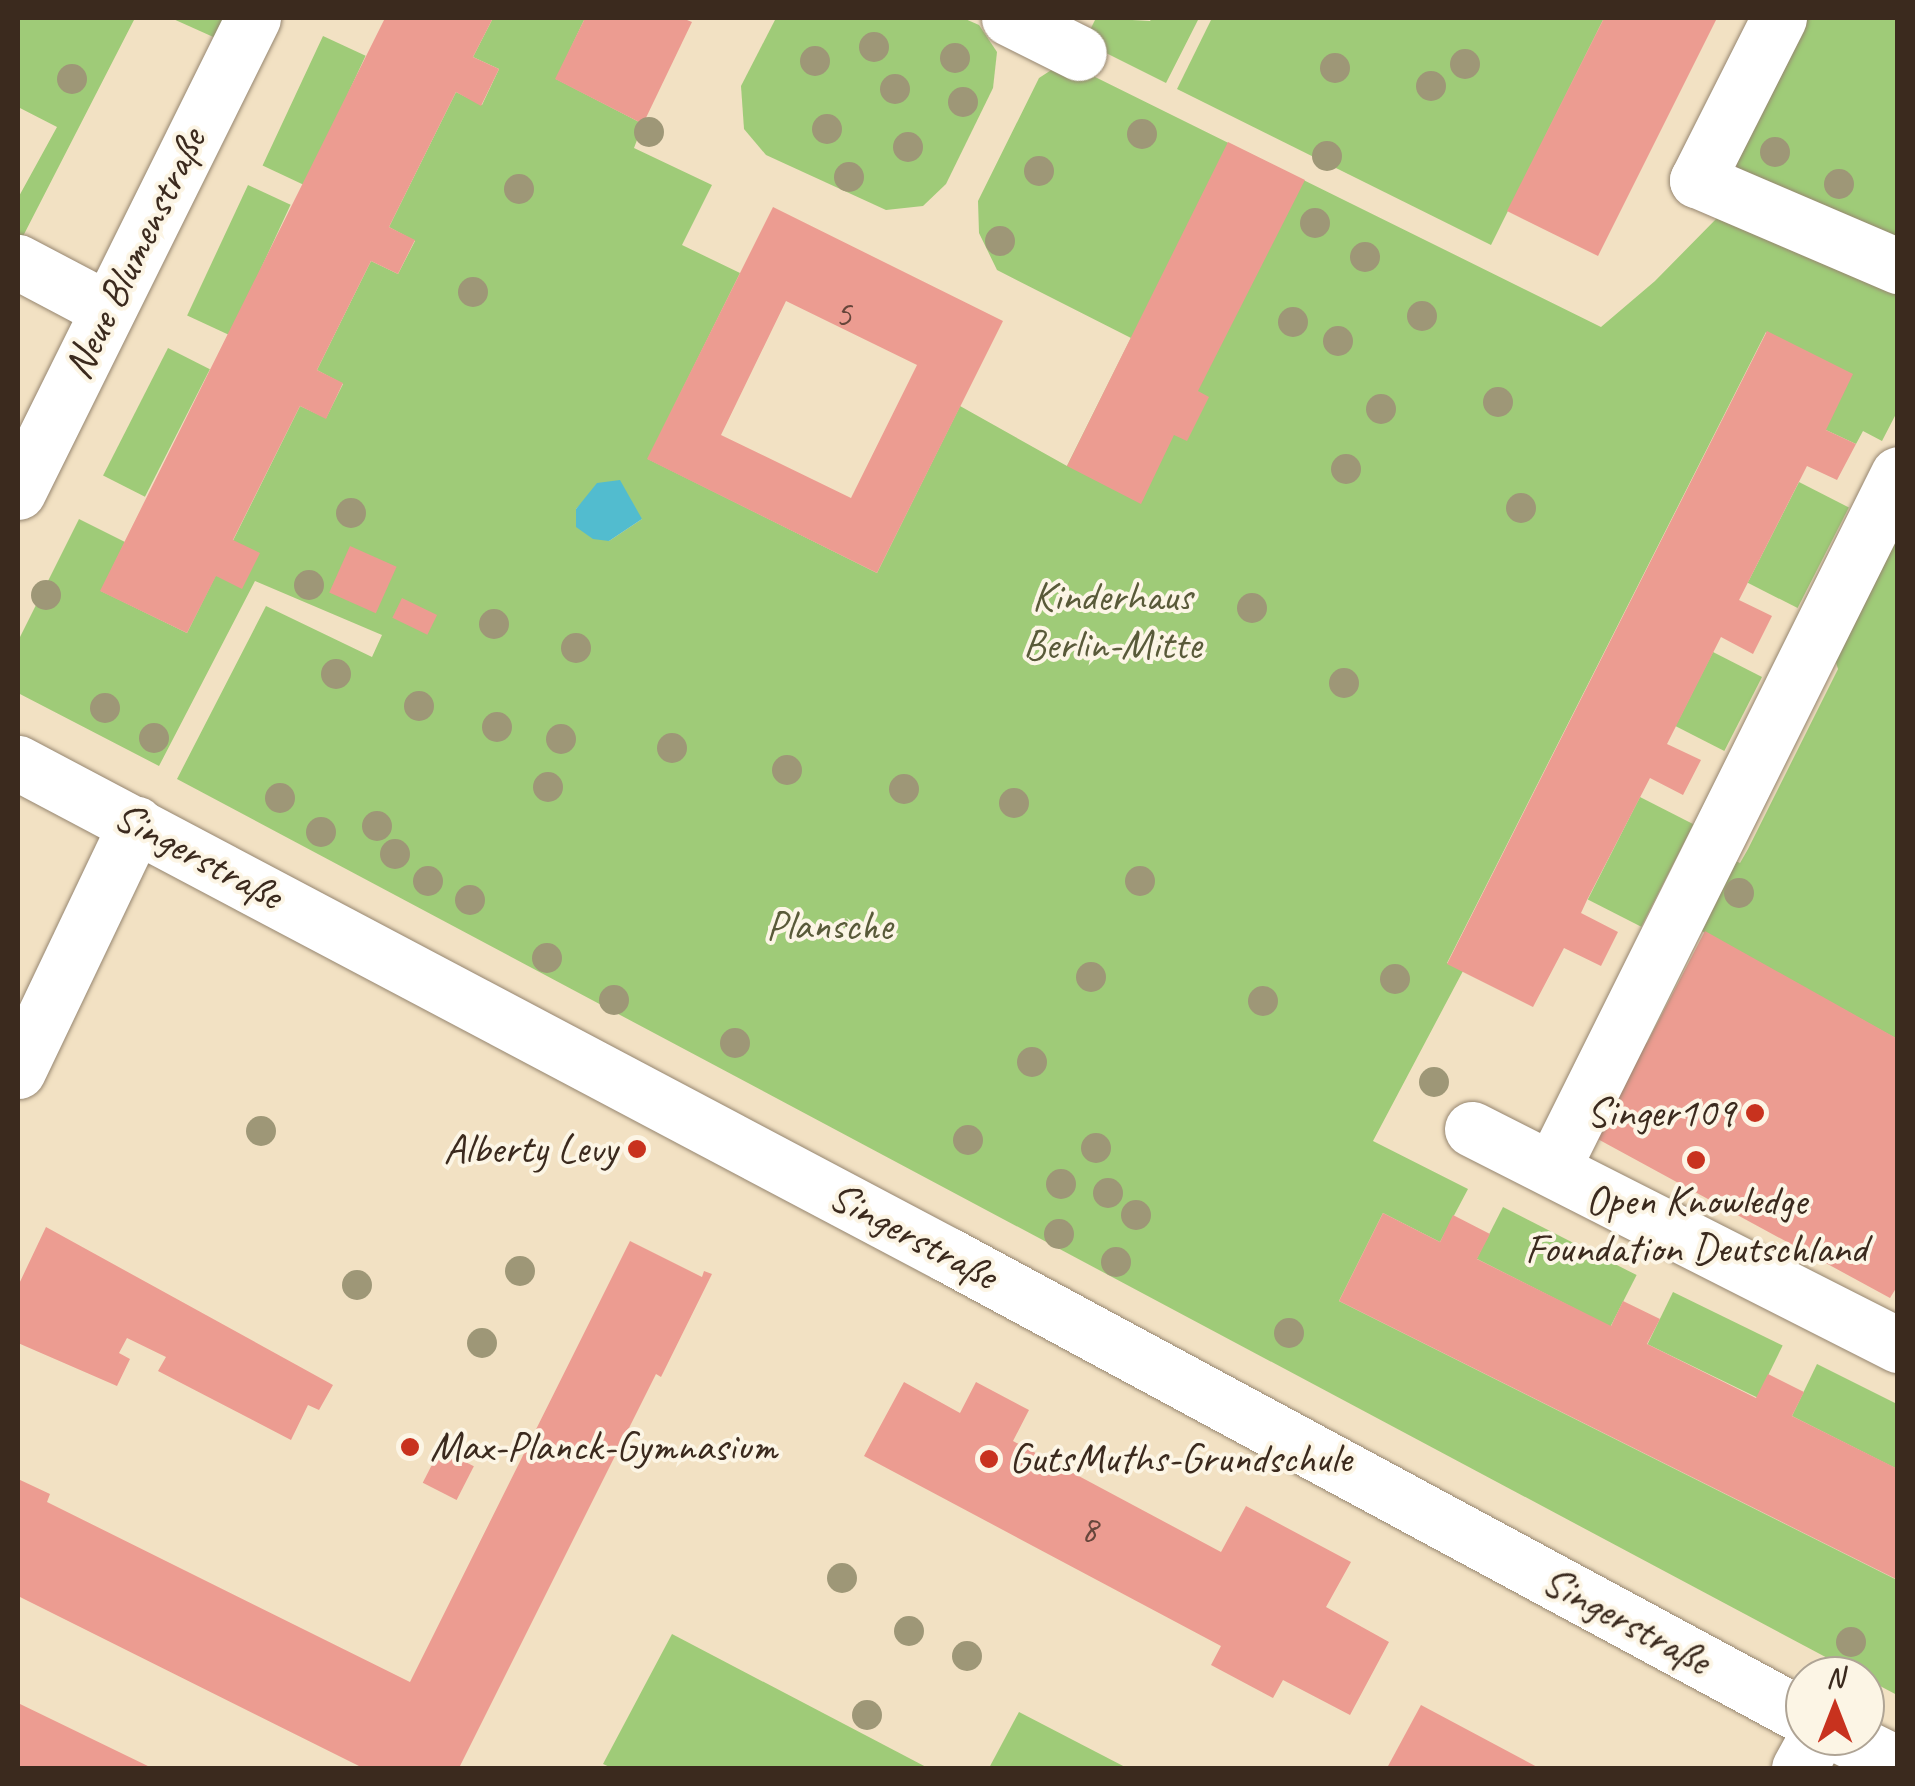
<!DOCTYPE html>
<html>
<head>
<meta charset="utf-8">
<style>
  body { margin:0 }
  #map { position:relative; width:1915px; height:1786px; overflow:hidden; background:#f2e1c3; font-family:Caveat,sans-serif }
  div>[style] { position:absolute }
  .green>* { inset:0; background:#9fcb78; transform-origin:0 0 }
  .water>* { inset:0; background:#52bccf }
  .building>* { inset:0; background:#ec9c91; transform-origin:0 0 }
  .roads { filter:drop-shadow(0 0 2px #968670) drop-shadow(0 0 2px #968670) }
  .minor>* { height:55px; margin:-27.5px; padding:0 27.5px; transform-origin:27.5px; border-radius:27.5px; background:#fff }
  .trees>* { width:30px; height:30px; margin:-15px; border-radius:50%; background:#9e9777 }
  .dots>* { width:28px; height:28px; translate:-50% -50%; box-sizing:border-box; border:5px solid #fcf5e5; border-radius:50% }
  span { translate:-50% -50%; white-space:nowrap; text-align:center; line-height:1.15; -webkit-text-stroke:8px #fcf5e5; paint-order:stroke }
  .number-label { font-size:38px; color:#67463b }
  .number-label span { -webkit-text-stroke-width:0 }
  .street-label { font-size:42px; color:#3b2a1e }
  .park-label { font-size:42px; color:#595a39 }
  .poi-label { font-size:42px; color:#3b2a1e }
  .right { translate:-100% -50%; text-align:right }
  .left { translate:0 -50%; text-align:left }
  .frame { position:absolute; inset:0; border:20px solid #3b2a1e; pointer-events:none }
  .north { position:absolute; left:1785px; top:1656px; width:100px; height:100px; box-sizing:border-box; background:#fcf5e5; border:2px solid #afa495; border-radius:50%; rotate:0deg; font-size:28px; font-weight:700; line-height:40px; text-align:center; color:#3b2a1e }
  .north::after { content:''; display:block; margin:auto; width:35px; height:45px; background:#c8321e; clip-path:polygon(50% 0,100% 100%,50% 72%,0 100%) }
</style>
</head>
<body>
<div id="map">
  <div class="green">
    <i style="clip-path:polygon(18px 18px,135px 18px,19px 244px,18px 198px,57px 127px,18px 107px)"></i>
    <i style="clip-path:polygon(171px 18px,232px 18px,220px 40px)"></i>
    <i style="clip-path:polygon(evenodd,493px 18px,585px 18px,556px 79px,643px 124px,634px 148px,712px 185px,682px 245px,740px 273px,648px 459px,877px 573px,960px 406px,1067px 466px,1131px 338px,997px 270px,979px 233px,978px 201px,1039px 78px,1059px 65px,1085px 72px,1601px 327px,1655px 281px,1719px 216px,1897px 294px,1897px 412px,1882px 441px,1863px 431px,1856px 444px,1826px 430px,1766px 332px,1447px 963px,1463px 971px,1373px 1141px,1468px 1189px,1440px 1242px,1383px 1213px,1339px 1301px,1897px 1580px,1897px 1695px,177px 779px,266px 606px,372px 657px,382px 635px,255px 581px,159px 766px,18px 693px,18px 641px,79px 519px,125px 542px,101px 591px,187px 633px,300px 406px,326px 418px,343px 384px,317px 370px,371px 261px,398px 274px,415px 241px,389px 227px,456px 92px,482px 105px,499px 69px,473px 57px,493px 18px,589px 495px,642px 519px,609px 541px,576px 509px,589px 495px)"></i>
    <i style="clip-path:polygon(776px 18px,963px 18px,979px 25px,997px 52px,993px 88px,946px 184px,923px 206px,886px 210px,766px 155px,744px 129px,741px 86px)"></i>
    <i style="clip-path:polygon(1096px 18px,1150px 21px,1152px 18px,1199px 18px,1166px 83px,1084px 42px)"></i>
    <i style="clip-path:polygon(1212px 18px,1604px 18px,1491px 245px,1177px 89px)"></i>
    <i style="clip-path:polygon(1792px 18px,1897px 18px,1897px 246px,1739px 176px,1731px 141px)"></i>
    <i style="left:323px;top:36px;width:47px;height:143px;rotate:25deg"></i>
    <i style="left:248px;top:185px;width:47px;height:144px;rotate:25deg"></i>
    <i style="left:168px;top:348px;width:47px;height:143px;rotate:27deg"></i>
    <i style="left:1799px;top:482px;width:56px;height:113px;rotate:27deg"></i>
    <i style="clip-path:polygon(1897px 508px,1897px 1039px,1689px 924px,1723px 855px,1740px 863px,1748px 849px,1838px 669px,1830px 643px)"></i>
    <i style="left:1713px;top:652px;width:55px;height:83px;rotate:27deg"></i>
    <i style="left:1640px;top:797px;width:60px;height:115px;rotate:27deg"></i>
    <i style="left:1503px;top:1207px;width:150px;height:58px;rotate:27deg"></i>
    <i style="left:1673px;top:1292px;width:122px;height:58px;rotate:26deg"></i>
    <i style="clip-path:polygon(1817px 1364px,1897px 1404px,1897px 1469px,1792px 1416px)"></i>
    <i style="clip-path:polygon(672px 1634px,928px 1768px,612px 1768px,603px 1764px)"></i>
    <i style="clip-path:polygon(1019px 1712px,1127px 1768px,989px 1768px)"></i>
  </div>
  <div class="water">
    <i style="clip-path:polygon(620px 480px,642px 519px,609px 541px,593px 539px,576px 527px,576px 509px,597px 483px)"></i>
  </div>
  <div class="building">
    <i style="clip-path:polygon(385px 18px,493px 18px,473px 57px,499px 69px,481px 106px,456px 92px,389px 227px,415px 240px,398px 274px,371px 261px,317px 370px,343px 383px,326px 419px,300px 406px,233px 540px,260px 553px,242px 589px,216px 576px,187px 633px,100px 591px)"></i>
    <i style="clip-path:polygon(585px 18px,682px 18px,692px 22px,643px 124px,555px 79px)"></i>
    <i style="clip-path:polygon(1604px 18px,1717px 18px,1598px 256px,1507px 211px)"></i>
    <i style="clip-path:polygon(1228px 142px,1305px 180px,1198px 391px,1209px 397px,1187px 441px,1174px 435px,1141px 504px,1067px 466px)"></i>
    <i style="clip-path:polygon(evenodd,773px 207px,1003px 321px,877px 573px,647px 459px,773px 207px,786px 301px,917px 365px,851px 498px,721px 435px,786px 301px)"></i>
    <i style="clip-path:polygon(1767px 331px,1853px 374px,1826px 430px,1856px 444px,1837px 480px,1807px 466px,1739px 600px,1772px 616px,1753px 654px,1721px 637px,1667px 744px,1701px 760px,1683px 795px,1650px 778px,1587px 900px,1581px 913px,1618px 932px,1601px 966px,1564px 948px,1533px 1007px,1447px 964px)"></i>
    <i style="left:350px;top:546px;width:51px;height:51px;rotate:24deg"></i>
    <i style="left:402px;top:598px;width:39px;height:22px;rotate:26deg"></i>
    <i style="clip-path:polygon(1705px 931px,1898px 1039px,1898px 1285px,1890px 1298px,1594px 1137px,1597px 1132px,1602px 1133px,1620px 1094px,1618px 1088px,1623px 1090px,1641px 1050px,1640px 1040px,1647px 1043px)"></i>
    <i style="clip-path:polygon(1383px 1213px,1440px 1242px,1453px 1215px,1490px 1234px,1477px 1259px,1611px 1326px,1623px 1301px,1660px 1319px,1647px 1344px,1756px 1398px,1768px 1374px,1804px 1392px,1792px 1416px,1898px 1469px,1898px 1580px,1339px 1301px)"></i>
    <i style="clip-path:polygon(46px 1227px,333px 1385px,319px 1410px,308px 1405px,291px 1440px,158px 1371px,166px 1357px,127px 1338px,119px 1353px,130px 1359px,117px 1386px,18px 1343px,18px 1286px)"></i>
    <i style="clip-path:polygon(630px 1241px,702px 1277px,704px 1271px,712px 1274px,661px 1377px,656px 1374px,459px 1768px,363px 1768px,18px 1596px,18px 1479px,50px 1494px,47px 1502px,410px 1682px)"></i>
    <i style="clip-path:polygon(904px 1382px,960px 1413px,976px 1382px,1029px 1410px,1013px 1441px,1221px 1552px,1246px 1506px,1351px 1562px,1326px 1607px,1389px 1642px,1350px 1715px,1283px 1680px,1273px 1698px,1211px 1665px,1221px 1646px,864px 1456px)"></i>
    <i style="left:440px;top:1449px;width:38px;height:38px;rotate:27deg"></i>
    <i style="clip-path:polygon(18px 1703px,152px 1768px,18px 1768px)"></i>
    <i style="clip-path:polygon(1421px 1705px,1539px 1768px,1387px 1768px)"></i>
  </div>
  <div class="roads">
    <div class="minor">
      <i style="left:1009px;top:18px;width:78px;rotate:26.6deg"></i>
      <i style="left:1779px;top:18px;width:182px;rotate:116.8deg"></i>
      <i style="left:1697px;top:180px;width:219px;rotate:23.2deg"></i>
      <i style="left:18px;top:262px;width:101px;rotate:27.8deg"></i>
      <i style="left:18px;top:492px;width:529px;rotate:-63.63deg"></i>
      <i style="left:18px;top:763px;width:1052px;rotate:27.88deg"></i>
      <i style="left:948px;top:1255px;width:974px;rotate:28.33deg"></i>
      <i style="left:18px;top:1071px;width:274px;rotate:-64.5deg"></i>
      <i style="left:1472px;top:1129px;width:478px;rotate:26.9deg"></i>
      <i style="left:1552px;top:1169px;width:776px;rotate:-63.53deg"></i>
      <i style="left:1841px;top:1736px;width:64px;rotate:26.2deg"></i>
      <i style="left:1799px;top:1768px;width:37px;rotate:-61deg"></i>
    </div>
  </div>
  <div class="trees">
    <i style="left:874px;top:47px"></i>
    <i style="left:955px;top:58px"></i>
    <i style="left:815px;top:61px"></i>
    <i style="left:1465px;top:64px"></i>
    <i style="left:1335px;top:68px"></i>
    <i style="left:72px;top:79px"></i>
    <i style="left:1431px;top:86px"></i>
    <i style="left:895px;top:89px"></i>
    <i style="left:963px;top:102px"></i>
    <i style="left:827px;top:129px"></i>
    <i style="left:649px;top:132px"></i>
    <i style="left:1142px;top:134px"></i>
    <i style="left:908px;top:147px"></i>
    <i style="left:1775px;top:152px"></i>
    <i style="left:1327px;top:156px"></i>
    <i style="left:1039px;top:171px"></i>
    <i style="left:849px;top:177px"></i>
    <i style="left:1839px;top:184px"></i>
    <i style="left:519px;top:189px"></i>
    <i style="left:1315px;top:223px"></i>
    <i style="left:1000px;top:241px"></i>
    <i style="left:1365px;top:257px"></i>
    <i style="left:473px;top:292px"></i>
    <i style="left:1422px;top:316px"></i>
    <i style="left:1293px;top:322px"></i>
    <i style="left:1338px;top:341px"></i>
    <i style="left:1498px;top:402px"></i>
    <i style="left:1381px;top:409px"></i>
    <i style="left:1346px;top:469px"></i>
    <i style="left:1521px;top:508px"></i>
    <i style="left:351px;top:513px"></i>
    <i style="left:309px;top:585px"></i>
    <i style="left:46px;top:595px"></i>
    <i style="left:1252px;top:608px"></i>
    <i style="left:494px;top:624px"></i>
    <i style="left:576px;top:648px"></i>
    <i style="left:336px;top:674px"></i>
    <i style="left:1344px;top:683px"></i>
    <i style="left:419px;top:706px"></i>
    <i style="left:105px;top:708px"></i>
    <i style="left:497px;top:727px"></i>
    <i style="left:154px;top:738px"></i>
    <i style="left:561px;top:739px"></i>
    <i style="left:672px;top:748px"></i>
    <i style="left:787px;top:770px"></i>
    <i style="left:548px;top:787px"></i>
    <i style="left:904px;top:789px"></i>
    <i style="left:280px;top:798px"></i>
    <i style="left:1014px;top:803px"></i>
    <i style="left:377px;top:826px"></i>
    <i style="left:321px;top:832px"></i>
    <i style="left:395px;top:854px"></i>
    <i style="left:428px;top:881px"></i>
    <i style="left:1140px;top:881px"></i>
    <i style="left:1739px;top:893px"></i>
    <i style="left:470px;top:900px"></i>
    <i style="left:547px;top:958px"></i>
    <i style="left:1091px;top:977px"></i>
    <i style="left:1395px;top:979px"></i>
    <i style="left:614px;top:1000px"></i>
    <i style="left:1263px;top:1001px"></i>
    <i style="left:735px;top:1043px"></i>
    <i style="left:1032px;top:1062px"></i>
    <i style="left:1434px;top:1082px"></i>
    <i style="left:261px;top:1131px"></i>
    <i style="left:968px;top:1140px"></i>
    <i style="left:1096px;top:1148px"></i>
    <i style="left:1061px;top:1184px"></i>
    <i style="left:1108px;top:1193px"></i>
    <i style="left:1136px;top:1215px"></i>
    <i style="left:1059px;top:1234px"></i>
    <i style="left:1116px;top:1262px"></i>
    <i style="left:520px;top:1271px"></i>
    <i style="left:357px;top:1285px"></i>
    <i style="left:1289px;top:1333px"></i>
    <i style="left:482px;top:1343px"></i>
    <i style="left:842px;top:1578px"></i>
    <i style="left:909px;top:1631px"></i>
    <i style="left:1851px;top:1642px"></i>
    <i style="left:967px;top:1656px"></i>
    <i style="left:867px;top:1715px"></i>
  </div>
  <div class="dots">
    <i style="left:1755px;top:1113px;background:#c8321e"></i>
    <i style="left:637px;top:1149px;background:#c8321e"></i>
    <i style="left:1696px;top:1160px;background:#c8321e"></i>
    <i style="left:410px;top:1447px;background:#c8321e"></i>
    <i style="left:989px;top:1459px;background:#c8321e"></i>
  </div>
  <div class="number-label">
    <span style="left:843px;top:314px">5</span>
    <span style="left:1089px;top:1529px">8</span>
  </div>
  <div class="street-label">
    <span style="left:135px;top:254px;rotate:-64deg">Neue Blumenstraße</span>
    <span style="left:198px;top:856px;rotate:28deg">Singerstraße</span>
    <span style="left:913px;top:1236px;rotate:28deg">Singerstraße</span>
    <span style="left:1626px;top:1621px;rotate:28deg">Singerstraße</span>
  </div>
  <div class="park-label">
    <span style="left:1112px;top:621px">Kinderhaus<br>Berlin-Mitte</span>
    <span style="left:829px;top:926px">Plansche</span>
  </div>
  <div class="poi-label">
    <span class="right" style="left:1735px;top:1113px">Singer109</span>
    <span class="right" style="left:617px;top:1149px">Alberty Levy</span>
    <span style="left:1696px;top:1225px">Open Knowledge<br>Foundation Deutschland</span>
    <span class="left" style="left:430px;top:1447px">Max-Planck-Gymnasium</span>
    <span class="left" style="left:1009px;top:1459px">GutsMuths-Grundschule</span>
  </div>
  <div class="frame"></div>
  <div class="north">N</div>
</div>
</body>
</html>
